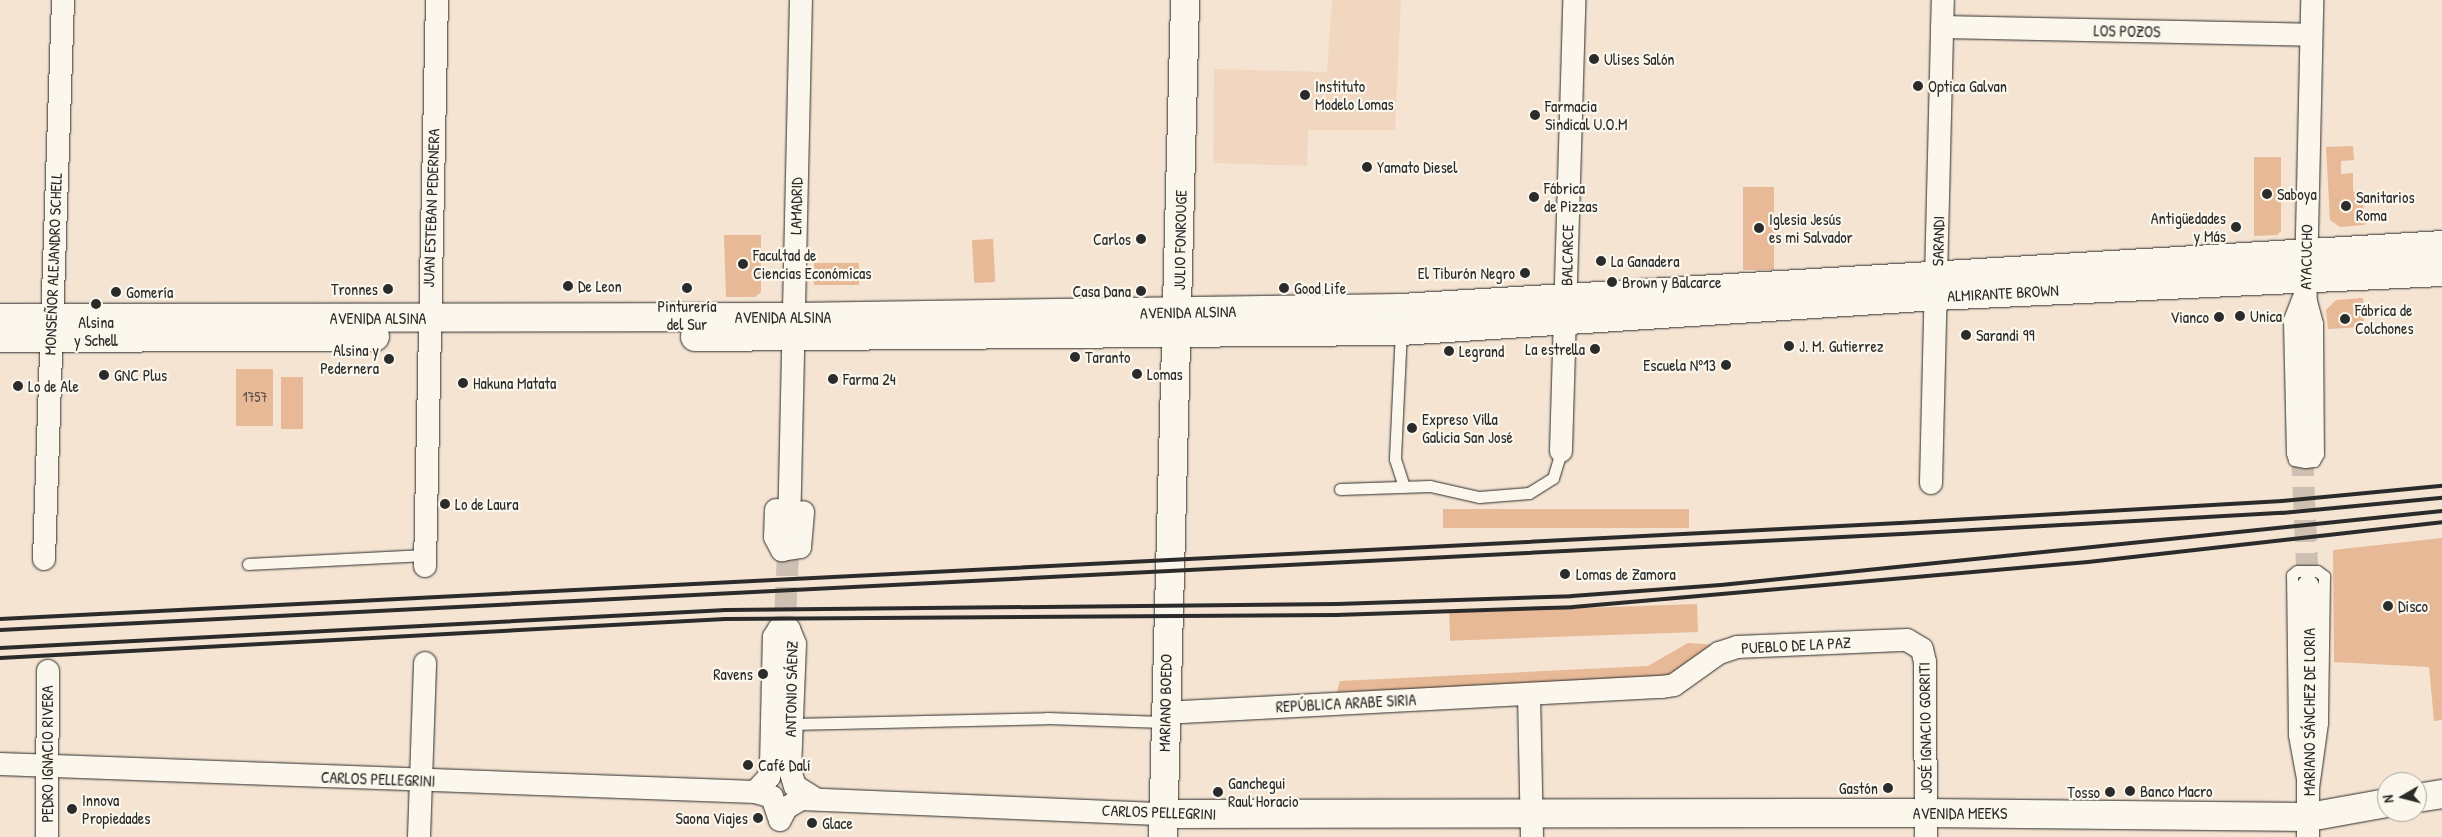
<!DOCTYPE html>
<html>
<head>
<meta charset="utf-8">
<style>
  body { margin:0 }
  #map { position:relative; width:2442px; height:837px; overflow:hidden; background:#f5e4d2; font-family:"Patrick Hand",sans-serif }
  div>[style] { position:absolute }
  .built>* { inset:0; background:#f1d7c0 }
  .building>* { inset:0; background:#e7b997; transform-origin:0 0 }
  .street-tunnel>* { height:22px; margin-top:-11px; transform-origin:0; background:repeating-linear-gradient(90deg,#cdbfb1 0 22px,transparent 0 33px) }
  .roads { filter:drop-shadow(0 0 1px #2b2b2b) drop-shadow(0 0 1px #2b2b2b) }
  .lane>* { height:11px; margin:-5.5px; padding:0 5.5px; transform-origin:5.5px; border-radius:5.5px; background:#fbf7ec }
  .street>* { height:22px; margin:-11px; padding:0 11px; transform-origin:11px; border-radius:11px; background:#fbf7ec }
  .secondary>* { height:28px; margin:-14px; padding:0 14px; transform-origin:14px; border-radius:14px; background:#fbf7ec }
  .rail>* { height:4px; margin:-2px; padding:0 2px; transform-origin:2px; border-radius:2px; background:#2b2b2b }
  .dots>* { width:14px; height:14px; translate:-50% -50%; box-sizing:border-box; border:2px solid #fbf7ec; border-radius:50% }
  span { translate:-50% -50%; white-space:nowrap; text-align:center; line-height:1.15; -webkit-text-stroke:4.5px #fbf7ec; paint-order:stroke }
  .number-label { font-size:14px; color:#5a4e46 }
  .number-label span { -webkit-text-stroke-width:0 }
  .street-label { font-size:16px; color:#2b2b2b }
  .poi-label { font-size:16px; color:#2b2b2b }
  .left { translate:0 -50%; text-align:left }
  .right { translate:-100% -50%; text-align:right }
  .north { position:absolute; left:2377px; top:772px; width:50px; height:50px; box-sizing:border-box; background:#fbf7ec; border:1px solid #a8a59f; border-radius:50%; rotate:262deg; font-size:14px; font-weight:700; line-height:20px; text-align:center; color:#2b2b2b }
  .north::after { content:''; display:block; margin:auto; width:18px; height:22px; background:#2b2b2b; clip-path:polygon(50% 0,100% 100%,50% 72%,0 100%) }
</style>
</head>
<body>
<div id="map">
  <div class="built">
    <i style="clip-path:polygon(1332px 0,1401px 0,1395px 130px,1308px 130px,1307px 166px,1213px 163px,1214px 69px,1327px 72px)"></i>
  </div>
  <div class="building">
    <i style="clip-path:polygon(2353px 146px,2354px 160px,2341px 161px,2341px 174px,2353px 173px,2353px 192px,2362px 191px,2365px 225px,2340px 227px,2330px 220px,2326px 147px)"></i>
    <i style="clip-path:polygon(2254px 157px,2281px 157px,2281px 231px,2277px 235px,2254px 236px)"></i>
    <i style="left:1743px;top:187px;width:31px;height:83px"></i>
    <i style="clip-path:polygon(724px 235px,761px 235px,761px 292px,755px 297px,726px 297px)"></i>
    <i style="left:993px;top:239px;width:43px;height:21px;rotate:87deg"></i>
    <i style="left:814px;top:263px;width:45px;height:22px"></i>
    <i style="clip-path:polygon(2363px 298px,2364px 327px,2328px 329px,2326px 310px,2336px 300px)"></i>
    <i style="left:236px;top:369px;width:37px;height:57px"></i>
    <i style="left:281px;top:377px;width:22px;height:52px"></i>
    <i style="left:1689px;top:509px;width:19px;height:246px;rotate:90deg"></i>
    <i style="clip-path:polygon(2442px 538px,2442px 720px,2434px 721px,2429px 667px,2334px 662px,2333px 550px)"></i>
    <i style="left:1697px;top:604px;width:28px;height:248px;rotate:88deg"></i>
    <i style="clip-path:polygon(1688px 643px,1718px 645px,1672px 676px,1336px 694px,1340px 681px,1648px 666px)"></i>
  </div>
  <div class="street-tunnel">
    <i style="left:2302px;top:454px;width:132px;rotate:87.4deg"></i>
    <i style="left:784px;top:642px;width:111px;rotate:-87.4deg"></i>
  </div>
  <div class="roads">
    <div class="lane">
      <i style="left:2305px;top:278px;width:47px;rotate:75.1deg"></i>
      <i style="left:2317px;top:323px;width:131px;rotate:89.6deg"></i>
      <i style="left:2318px;top:454px;width:8px;rotate:120deg"></i>
      <i style="left:2314px;top:461px;width:9px;rotate:174deg"></i>
      <i style="left:2305px;top:462px;width:11px;rotate:-170deg"></i>
      <i style="left:2294px;top:460px;width:7px;rotate:-106deg"></i>
      <i style="left:2292px;top:453px;width:134px;rotate:-91.3deg"></i>
      <i style="left:2289px;top:319px;width:44px;rotate:-68.7deg"></i>
      <i style="left:1401px;top:330px;width:129px;rotate:92.7deg"></i>
      <i style="left:1395px;top:459px;width:29px;rotate:72deg"></i>
      <i style="left:1340px;top:489px;width:90px;rotate:-1.9deg"></i>
      <i style="left:1430px;top:486px;width:50px;rotate:12.7deg"></i>
      <i style="left:1479px;top:497px;width:50px;rotate:-4.6deg"></i>
      <i style="left:1529px;top:493px;width:28px;rotate:-32deg"></i>
      <i style="left:1553px;top:478px;width:28px;rotate:-73deg"></i>
      <i style="left:248px;top:564px;width:177px;rotate:-2.9deg"></i>
      <i style="left:2297px;top:571px;width:20px"></i>
      <i style="left:2317px;top:571px;width:9px;rotate:36deg"></i>
      <i style="left:2324px;top:576px;width:147px;rotate:90.8deg"></i>
      <i style="left:2322px;top:723px;width:95px;rotate:97.9deg"></i>
      <i style="left:2309px;top:817px;width:83px;rotate:-100.4deg"></i>
      <i style="left:2294px;top:735px;width:160px;rotate:-90.7deg"></i>
      <i style="left:2292px;top:575px;width:6px;rotate:-39deg"></i>
      <i style="left:792px;top:724px;width:255px;rotate:-1.3deg"></i>
      <i style="left:1047px;top:718px;width:116px;rotate:2deg"></i>
    </div>
    <div class="street">
      <i style="left:1942px;top:27px;width:369px;rotate:1.2deg"></i>
      <i style="left:1561px;top:451px;width:451px;rotate:-88.3deg"></i>
      <i style="left:2302px;top:454px;width:454px;rotate:-88.7deg"></i>
      <i style="left:1931px;top:483px;width:483px;rotate:-88.6deg"></i>
      <i style="left:776px;top:510px;width:27px;rotate:92deg"></i>
      <i style="left:775px;top:537px;width:15px;rotate:62deg"></i>
      <i style="left:782px;top:550px;width:18px;rotate:-9deg"></i>
      <i style="left:800px;top:547px;width:35px;rotate:-85deg"></i>
      <i style="left:789px;top:531px;width:531px;rotate:-88.71deg"></i>
      <i style="left:44px;top:559px;width:559px;rotate:-88.05deg"></i>
      <i style="left:425px;top:566px;width:566px;rotate:-88.79deg"></i>
      <i style="left:1529px;top:694px;width:143px;rotate:88.8deg"></i>
      <i style="left:1163px;top:713px;width:500px;rotate:-3deg"></i>
      <i style="left:1662px;top:687px;width:12px;rotate:-9deg"></i>
      <i style="left:1674px;top:685px;width:55px;rotate:-35.4deg"></i>
      <i style="left:1719px;top:653px;width:19px;rotate:-18deg"></i>
      <i style="left:1737px;top:647px;width:170px;rotate:-2.4deg"></i>
      <i style="left:1907px;top:640px;width:17px;rotate:31deg"></i>
      <i style="left:1922px;top:649px;width:13px;rotate:77deg"></i>
      <i style="left:1925px;top:662px;width:175px;rotate:89.7deg"></i>
      <i style="left:0;top:764px;width:756px;rotate:2.12deg"></i>
      <i style="left:755px;top:792px;width:18px;rotate:16deg"></i>
      <i style="left:772px;top:797px;width:24px;rotate:71deg"></i>
      <i style="left:755px;top:792px;width:21px;rotate:-47deg"></i>
      <i style="left:769px;top:777px;width:12px;rotate:-81deg"></i>
      <i style="left:771px;top:765px;width:128px;rotate:-88.7deg"></i>
      <i style="left:774px;top:637px;width:9px;rotate:-58deg"></i>
      <i style="left:779px;top:629px;width:10px"></i>
      <i style="left:789px;top:629px;width:16px;rotate:68deg"></i>
      <i style="left:795px;top:644px;width:126px;rotate:92.3deg"></i>
      <i style="left:790px;top:770px;width:17px;rotate:73deg"></i>
      <i style="left:795px;top:786px;width:25px;rotate:32deg"></i>
      <i style="left:780px;top:820px;width:13px;rotate:-63deg"></i>
      <i style="left:786px;top:808px;width:17px;rotate:-31deg"></i>
      <i style="left:801px;top:799px;width:363px;rotate:2.4deg"></i>
      <i style="left:47px;top:837px;width:166px;rotate:-89.7deg"></i>
      <i style="left:419px;top:837px;width:174px;rotate:-88deg"></i>
      <i style="left:2308px;top:837px;width:251px;rotate:-90deg"></i>
    </div>
    <div class="secondary">
      <i style="left:0;top:318px;width:794px;rotate:-0.07deg"></i>
      <i style="left:794px;top:317px;width:607px;rotate:-0.85deg"></i>
      <i style="left:1401px;top:308px;width:1043px;rotate:-3.46deg"></i>
      <i style="left:695px;top:337px;width:706px;rotate:-0.49deg"></i>
      <i style="left:1401px;top:331px;width:536px;rotate:-3.74deg"></i>
      <i style="left:1936px;top:296px;width:507px;rotate:-2.72deg"></i>
      <i style="left:0;top:338px;width:375px;rotate:-0.2deg"></i>
      <i style="left:2417px;top:798px;width:25px;rotate:-9deg"></i>
      <i style="left:1164px;top:814px;width:762px;rotate:-0.08deg"></i>
      <i style="left:1926px;top:813px;width:383px;rotate:0.6deg"></i>
      <i style="left:2309px;top:817px;width:79px;rotate:-10.2deg"></i>
      <i style="left:1163px;top:837px;width:837px;rotate:-88.49deg"></i>
    </div>
  </div>
  <div class="rail">
    <i style="left:0;top:619px;width:1902px;rotate:-2.89deg"></i>
    <i style="left:1900px;top:523px;width:383px;rotate:-3.3deg"></i>
    <i style="left:2282px;top:501px;width:161px;rotate:-5.4deg"></i>
    <i style="left:0;top:630px;width:1904px;rotate:-2.89deg"></i>
    <i style="left:1902px;top:534px;width:381px;rotate:-3.2deg"></i>
    <i style="left:2282px;top:513px;width:161px;rotate:-5.4deg"></i>
    <i style="left:0;top:648px;width:727px;rotate:-3deg"></i>
    <i style="left:726px;top:610px;width:611px;rotate:-0.56deg"></i>
    <i style="left:1337px;top:604px;width:235px;rotate:-1.9deg"></i>
    <i style="left:1572px;top:596px;width:149px;rotate:-4.2deg"></i>
    <i style="left:1721px;top:585px;width:725px;rotate:-5.86deg"></i>
    <i style="left:0;top:658px;width:726px;rotate:-3.08deg"></i>
    <i style="left:725px;top:619px;width:611px;rotate:-0.38deg"></i>
    <i style="left:1336px;top:615px;width:237px;rotate:-1.9deg"></i>
    <i style="left:1573px;top:607px;width:517px;rotate:-4.99deg"></i>
    <i style="left:2088px;top:562px;width:356px;rotate:-6.4deg"></i>
  </div>
  <div class="dots">
    <i style="left:1594px;top:59px;background:#2b2b2b"></i>
    <i style="left:1918px;top:86px;background:#2b2b2b"></i>
    <i style="left:1305px;top:95px;background:#2b2b2b"></i>
    <i style="left:1535px;top:115px;background:#2b2b2b"></i>
    <i style="left:1367px;top:167px;background:#2b2b2b"></i>
    <i style="left:2267px;top:194px;background:#2b2b2b"></i>
    <i style="left:1534px;top:197px;background:#2b2b2b"></i>
    <i style="left:2346px;top:206px;background:#2b2b2b"></i>
    <i style="left:2236px;top:227px;background:#2b2b2b"></i>
    <i style="left:1759px;top:228px;background:#2b2b2b"></i>
    <i style="left:1141px;top:239px;background:#2b2b2b"></i>
    <i style="left:1601px;top:261px;background:#2b2b2b"></i>
    <i style="left:743px;top:264px;background:#2b2b2b"></i>
    <i style="left:1525px;top:273px;background:#2b2b2b"></i>
    <i style="left:1612px;top:282px;background:#2b2b2b"></i>
    <i style="left:568px;top:286px;background:#2b2b2b"></i>
    <i style="left:687px;top:288px;background:#2b2b2b"></i>
    <i style="left:1284px;top:288px;background:#2b2b2b"></i>
    <i style="left:388px;top:289px;background:#2b2b2b"></i>
    <i style="left:1141px;top:291px;background:#2b2b2b"></i>
    <i style="left:116px;top:292px;background:#2b2b2b"></i>
    <i style="left:96px;top:304px;background:#2b2b2b"></i>
    <i style="left:2240px;top:316px;background:#2b2b2b"></i>
    <i style="left:2219px;top:317px;background:#2b2b2b"></i>
    <i style="left:2345px;top:319px;background:#2b2b2b"></i>
    <i style="left:1966px;top:335px;background:#2b2b2b"></i>
    <i style="left:1789px;top:346px;background:#2b2b2b"></i>
    <i style="left:1595px;top:349px;background:#2b2b2b"></i>
    <i style="left:1449px;top:351px;background:#2b2b2b"></i>
    <i style="left:1075px;top:357px;background:#2b2b2b"></i>
    <i style="left:389px;top:359px;background:#2b2b2b"></i>
    <i style="left:1726px;top:365px;background:#2b2b2b"></i>
    <i style="left:1137px;top:374px;background:#2b2b2b"></i>
    <i style="left:104px;top:375px;background:#2b2b2b"></i>
    <i style="left:833px;top:379px;background:#2b2b2b"></i>
    <i style="left:463px;top:383px;background:#2b2b2b"></i>
    <i style="left:18px;top:386px;background:#2b2b2b"></i>
    <i style="left:1412px;top:428px;background:#2b2b2b"></i>
    <i style="left:445px;top:504px;background:#2b2b2b"></i>
    <i style="left:1565px;top:574px;background:#2b2b2b"></i>
    <i style="left:2388px;top:606px;background:#2b2b2b"></i>
    <i style="left:763px;top:674px;background:#2b2b2b"></i>
    <i style="left:748px;top:765px;background:#2b2b2b"></i>
    <i style="left:1888px;top:788px;background:#2b2b2b"></i>
    <i style="left:2130px;top:791px;background:#2b2b2b"></i>
    <i style="left:1218px;top:792px;background:#2b2b2b"></i>
    <i style="left:2110px;top:792px;background:#2b2b2b"></i>
    <i style="left:72px;top:809px;background:#2b2b2b"></i>
    <i style="left:758px;top:818px;background:#2b2b2b"></i>
    <i style="left:812px;top:823px;background:#2b2b2b"></i>
  </div>
  <div class="number-label">
    <span style="left:255px;top:397px">1757</span>
  </div>
  <div class="street-label">
    <span style="left:2127px;top:31px;rotate:1deg">LOS POZOS</span>
    <span style="left:796px;top:206px;rotate:-89deg">LAMADRID</span>
    <span style="left:431px;top:208px;rotate:-88deg">JUAN ESTEBAN PEDERNERA</span>
    <span style="left:1180px;top:240px;rotate:-89deg">JULIO FONROUGE</span>
    <span style="left:1938px;top:241px;rotate:-89deg">SARANDI</span>
    <span style="left:1567px;top:255px;rotate:-89deg">BALCARCE</span>
    <span style="left:2306px;top:257px;rotate:-89deg">AYACUCHO</span>
    <span style="left:53px;top:264px;rotate:-88deg">MONSEÑOR ALEJANDRO SCHELL</span>
    <span style="left:2003px;top:293px;rotate:-3deg">ALMIRANTE BROWN</span>
    <span style="left:1188px;top:312px;rotate:-1deg">AVENIDA ALSINA</span>
    <span style="left:783px;top:317px">AVENIDA ALSINA</span>
    <span style="left:378px;top:318px">AVENIDA ALSINA</span>
    <span style="left:1796px;top:645px;rotate:-3deg">PUEBLO DE LA PAZ</span>
    <span style="left:791px;top:689px;rotate:-89deg">ANTONIO SÁENZ</span>
    <span style="left:1165px;top:703px;rotate:-89deg">MARIANO BOEDO</span>
    <span style="left:1346px;top:703px;rotate:-3deg">REPÚBLICA ARABE SIRIA</span>
    <span style="left:2309px;top:712px;rotate:-90deg">MARIANO SÁNCHEZ DE LORIA</span>
    <span style="left:1925px;top:728px;rotate:-91deg">JOSÉ IGNACIO GORRITI</span>
    <span style="left:47px;top:754px;rotate:-90deg">PEDRO IGNACIO RIVERA</span>
    <span style="left:378px;top:779px;rotate:2deg">CARLOS PELLEGRINI</span>
    <span style="left:1159px;top:812px;rotate:2deg">CARLOS PELLEGRINI</span>
    <span style="left:1960px;top:813px">AVENIDA MEEKS</span>
  </div>
  <div class="poi-label">
    <span class="left" style="left:1604px;top:59px">Ulises Salón</span>
    <span class="left" style="left:1315px;top:95px">Instituto<br>Modelo Lomas</span>
    <span class="left" style="left:1928px;top:86px">Optica Galvan</span>
    <span class="left" style="left:1545px;top:115px">Farmacia<br>Sindical U.O.M</span>
    <span class="left" style="left:1377px;top:167px">Yamato Diesel</span>
    <span class="left" style="left:1544px;top:197px">Fábrica<br>de Pizzas</span>
    <span class="left" style="left:2277px;top:194px">Saboya</span>
    <span class="left" style="left:2356px;top:206px">Sanitarios<br>Roma</span>
    <span class="right" style="left:2226px;top:227px">Antigüedades<br>y Más</span>
    <span class="left" style="left:1769px;top:228px">Iglesia Jesús<br>es mi Salvador</span>
    <span class="right" style="left:1131px;top:239px">Carlos</span>
    <span class="left" style="left:753px;top:264px">Facultad de<br>Ciencias Económicas</span>
    <span class="left" style="left:1611px;top:261px">La Ganadera</span>
    <span class="right" style="left:1515px;top:273px">El Tiburón Negro</span>
    <span class="left" style="left:1622px;top:282px">Brown y Balcarce</span>
    <span class="left" style="left:578px;top:286px">De Leon</span>
    <span class="left" style="left:1294px;top:288px">Good Life</span>
    <span class="right" style="left:378px;top:289px">Tronnes</span>
    <span class="right" style="left:1131px;top:291px">Casa Dana</span>
    <span class="left" style="left:126px;top:292px">Gomería</span>
    <span style="left:687px;top:315px">Pinturería<br>del Sur</span>
    <span class="left" style="left:2355px;top:319px">Fábrica de<br>Colchones</span>
    <span class="left" style="left:2250px;top:316px">Unica</span>
    <span class="right" style="left:2209px;top:317px">Vianco</span>
    <span style="left:96px;top:331px">Alsina<br>y Schell</span>
    <span class="left" style="left:1976px;top:335px">Sarandi 99</span>
    <span class="left" style="left:1799px;top:346px">J. M. Gutierrez</span>
    <span class="right" style="left:1585px;top:349px">La estrella</span>
    <span class="right" style="left:379px;top:359px">Alsina y<br>Pedernera</span>
    <span class="left" style="left:1459px;top:351px">Legrand</span>
    <span class="left" style="left:1085px;top:357px">Taranto</span>
    <span class="right" style="left:1716px;top:365px">Escuela Nº13</span>
    <span class="left" style="left:1147px;top:374px">Lomas</span>
    <span class="left" style="left:114px;top:375px">GNC Plus</span>
    <span class="left" style="left:843px;top:379px">Farma 24</span>
    <span class="left" style="left:473px;top:383px">Hakuna Matata</span>
    <span class="left" style="left:28px;top:386px">Lo de Ale</span>
    <span class="left" style="left:1422px;top:428px">Expreso Villa<br>Galicia San José</span>
    <span class="left" style="left:455px;top:504px">Lo de Laura</span>
    <span class="left" style="left:1576px;top:574px">Lomas de Zamora</span>
    <span class="left" style="left:2398px;top:606px">Disco</span>
    <span class="right" style="left:753px;top:674px">Ravens</span>
    <span class="left" style="left:758px;top:765px">Café Dalí</span>
    <span class="left" style="left:1228px;top:792px">Ganchegui<br>Raul Horacio</span>
    <span class="right" style="left:1878px;top:788px">Gastón</span>
    <span class="left" style="left:2140px;top:791px">Banco Macro</span>
    <span class="right" style="left:2100px;top:792px">Tosso</span>
    <span class="left" style="left:82px;top:809px">Innova<br>Propiedades</span>
    <span class="right" style="left:748px;top:818px">Saona Viajes</span>
    <span class="left" style="left:822px;top:823px">Glace</span>
  </div>
  <div class="north">N</div>
</div>
</body>
</html>
